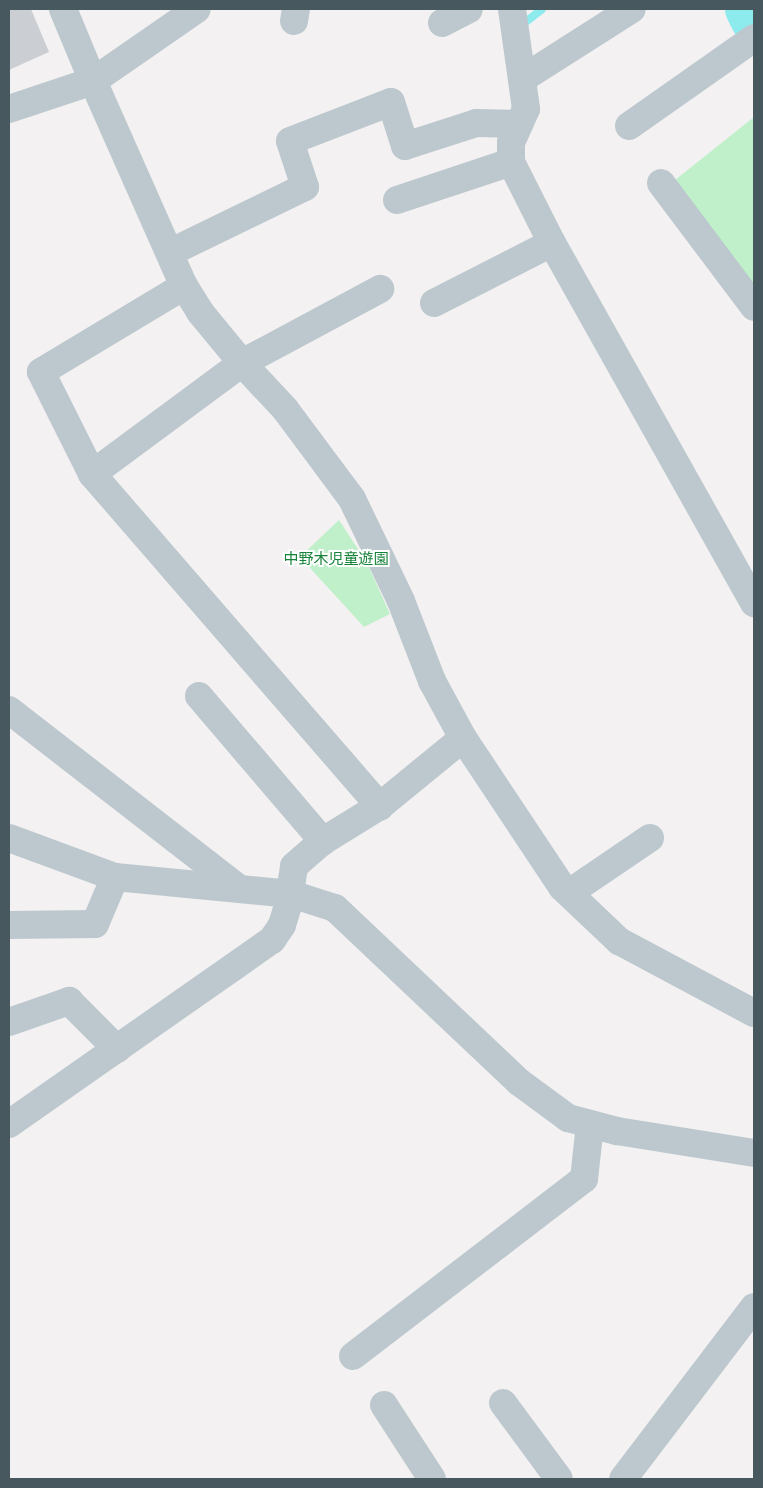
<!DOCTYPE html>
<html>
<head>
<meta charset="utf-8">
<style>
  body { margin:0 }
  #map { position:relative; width:763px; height:1488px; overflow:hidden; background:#f3f1f1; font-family:"Asap Condensed","Noto Sans JP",sans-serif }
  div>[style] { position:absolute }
  .green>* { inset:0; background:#c0f0ca }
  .stream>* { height:8px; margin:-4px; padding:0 4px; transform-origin:4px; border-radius:4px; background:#8deaed }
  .river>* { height:46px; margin:-23px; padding:0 23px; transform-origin:23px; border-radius:23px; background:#8deaed }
  .building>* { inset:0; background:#cbcfd3 }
  .minor>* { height:28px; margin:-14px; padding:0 14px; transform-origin:14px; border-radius:14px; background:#bcc8ce }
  span { translate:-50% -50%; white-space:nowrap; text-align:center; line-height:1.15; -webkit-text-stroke:4px #fff; paint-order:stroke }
  .park-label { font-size:15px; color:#17833a }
  .frame { position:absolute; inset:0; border:10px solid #48585f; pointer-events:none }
</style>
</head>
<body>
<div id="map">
  <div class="green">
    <i style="clip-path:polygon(754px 117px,754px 294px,675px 180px)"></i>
    <i style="clip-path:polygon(339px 520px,367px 563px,390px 614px,364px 627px,300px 557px)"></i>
  </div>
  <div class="stream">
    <i style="left:523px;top:24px;width:24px;rotate:-38deg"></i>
  </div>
  <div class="river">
    <i style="left:748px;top:9px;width:13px;rotate:63deg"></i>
  </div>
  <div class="building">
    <i style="clip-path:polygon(9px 9px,31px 9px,49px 52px,9px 70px)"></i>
  </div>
  <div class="minor">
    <i style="left:63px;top:9px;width:78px;rotate:67.4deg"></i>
    <i style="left:93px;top:81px;width:224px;rotate:66.1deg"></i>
    <i style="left:184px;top:286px;width:31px;rotate:58deg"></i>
    <i style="left:200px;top:312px;width:66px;rotate:50.5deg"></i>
    <i style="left:242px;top:363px;width:63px;rotate:46.9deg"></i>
    <i style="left:285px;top:409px;width:112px;rotate:53.3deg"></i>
    <i style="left:352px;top:499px;width:113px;rotate:64.3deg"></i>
    <i style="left:401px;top:601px;width:86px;rotate:68.8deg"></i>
    <i style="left:432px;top:681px;width:65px;rotate:61.5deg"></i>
    <i style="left:463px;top:738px;width:179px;rotate:56.4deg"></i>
    <i style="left:562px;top:887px;width:79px;rotate:43.5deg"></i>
    <i style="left:619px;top:941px;width:153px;rotate:28.1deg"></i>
    <i style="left:512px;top:9px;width:101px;rotate:82deg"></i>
    <i style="left:526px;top:109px;width:36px;rotate:114deg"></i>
    <i style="left:511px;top:142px;width:20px;rotate:90deg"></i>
    <i style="left:511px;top:162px;width:91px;rotate:63.2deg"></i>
    <i style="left:552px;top:243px;width:413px;rotate:60.7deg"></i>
    <i style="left:294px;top:21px;width:12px;rotate:-81deg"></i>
    <i style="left:442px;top:23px;width:30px;rotate:-27deg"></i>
    <i style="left:522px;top:79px;width:130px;rotate:-32.5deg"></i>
    <i style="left:9px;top:109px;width:89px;rotate:-18.4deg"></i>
    <i style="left:93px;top:81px;width:126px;rotate:-34.7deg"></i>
    <i style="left:629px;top:126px;width:153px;rotate:-35.1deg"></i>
    <i style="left:661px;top:183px;width:155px;rotate:53.1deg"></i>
    <i style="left:397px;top:200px;width:120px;rotate:-18.4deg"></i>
    <i style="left:171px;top:252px;width:149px;rotate:-25.9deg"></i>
    <i style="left:305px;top:187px;width:48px;rotate:-108.1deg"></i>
    <i style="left:290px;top:141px;width:108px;rotate:-21.1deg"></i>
    <i style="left:391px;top:102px;width:46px;rotate:72.3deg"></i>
    <i style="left:405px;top:146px;width:75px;rotate:-17.9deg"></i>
    <i style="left:476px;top:123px;width:43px;rotate:1.3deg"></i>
    <i style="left:184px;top:286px;width:167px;rotate:149deg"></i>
    <i style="left:41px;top:372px;width:114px;rotate:63.4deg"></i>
    <i style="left:92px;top:474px;width:440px;rotate:49.1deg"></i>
    <i style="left:434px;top:303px;width:132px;rotate:-27deg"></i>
    <i style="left:92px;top:474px;width:187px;rotate:-36.5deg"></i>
    <i style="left:242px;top:363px;width:157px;rotate:-28.2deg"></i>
    <i style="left:199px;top:696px;width:191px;rotate:49.5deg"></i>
    <i style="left:9px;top:710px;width:292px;rotate:37.8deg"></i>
    <i style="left:9px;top:838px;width:113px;rotate:20.2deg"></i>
    <i style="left:115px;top:877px;width:177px;rotate:5.5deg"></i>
    <i style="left:291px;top:894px;width:46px;rotate:17.7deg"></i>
    <i style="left:335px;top:908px;width:253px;rotate:43.4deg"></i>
    <i style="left:519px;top:1082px;width:61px;rotate:36.3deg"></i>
    <i style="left:568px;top:1118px;width:51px;rotate:14.9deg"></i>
    <i style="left:617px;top:1131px;width:139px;rotate:9.1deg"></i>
    <i style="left:569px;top:893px;width:98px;rotate:-34.2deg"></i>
    <i style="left:9px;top:925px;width:86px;rotate:-0.7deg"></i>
    <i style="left:95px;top:924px;width:51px;rotate:-66.9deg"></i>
    <i style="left:9px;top:1022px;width:64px;rotate:-19.3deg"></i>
    <i style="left:69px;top:1001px;width:68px;rotate:45deg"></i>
    <i style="left:9px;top:1124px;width:321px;rotate:-35deg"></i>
    <i style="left:272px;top:940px;width:18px;rotate:-56deg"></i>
    <i style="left:282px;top:925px;width:21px;rotate:-73deg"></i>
    <i style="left:288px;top:905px;width:39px;rotate:-81deg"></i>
    <i style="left:294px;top:866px;width:38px;rotate:-41deg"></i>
    <i style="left:323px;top:841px;width:67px;rotate:-31.6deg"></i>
    <i style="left:380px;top:806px;width:107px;rotate:-39.3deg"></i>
    <i style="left:353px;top:1356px;width:291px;rotate:-37.5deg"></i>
    <i style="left:584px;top:1179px;width:54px;rotate:-83.7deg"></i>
    <i style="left:503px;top:1403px;width:94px;rotate:53.6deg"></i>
    <i style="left:384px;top:1405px;width:88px;rotate:57deg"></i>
    <i style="left:623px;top:1479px;width:216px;rotate:-52.7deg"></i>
  </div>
  <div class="park-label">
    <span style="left:336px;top:559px">中野木児童遊園</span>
  </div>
  <div class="frame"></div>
</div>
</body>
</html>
